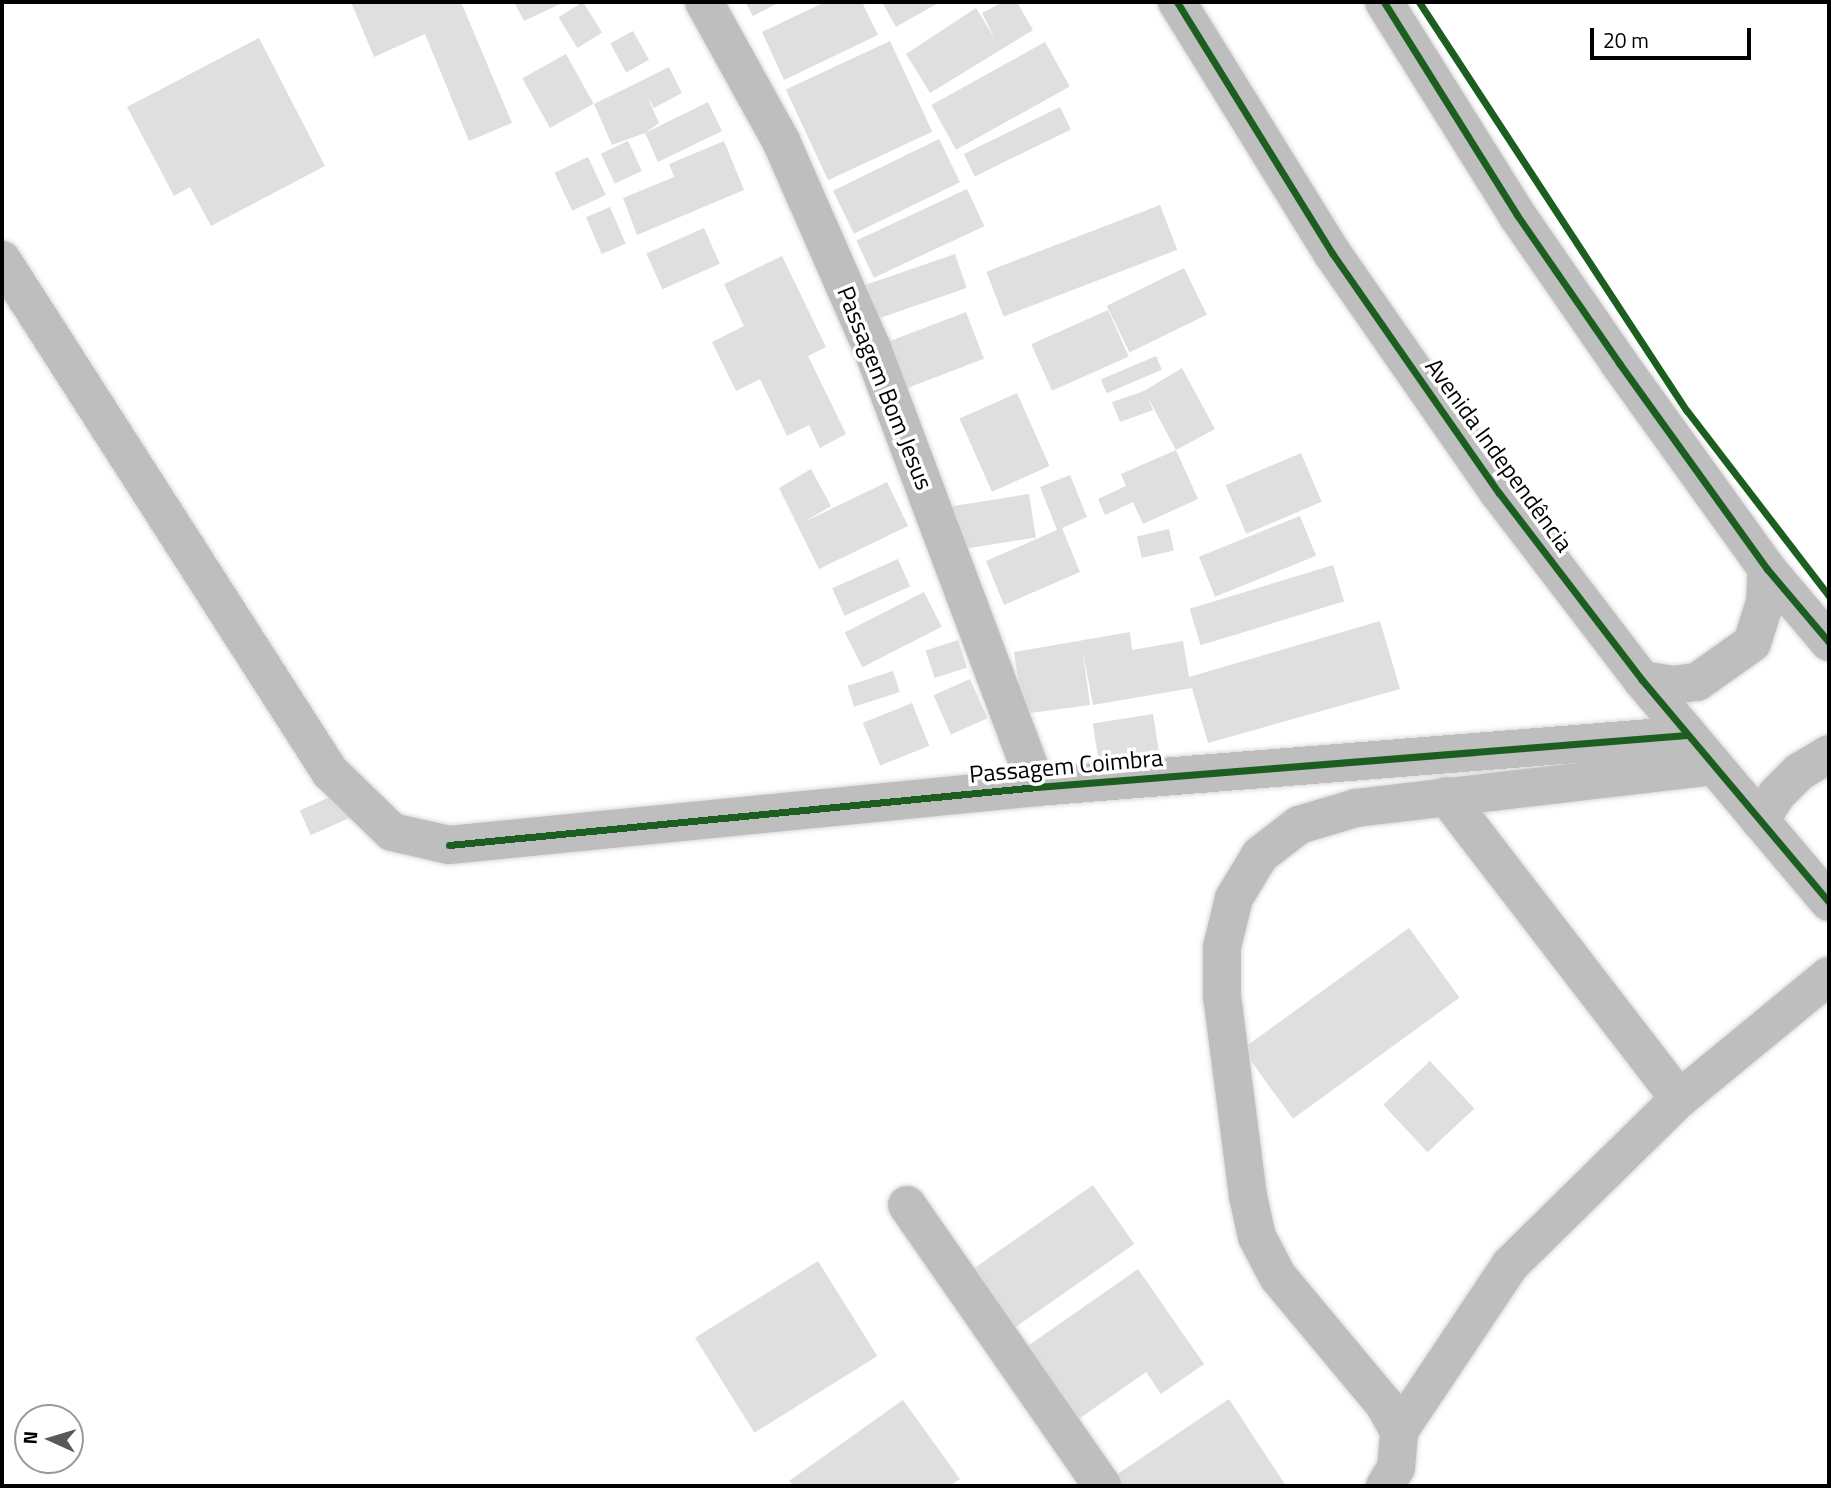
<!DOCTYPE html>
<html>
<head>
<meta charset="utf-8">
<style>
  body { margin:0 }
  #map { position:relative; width:1831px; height:1488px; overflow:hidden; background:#fff; font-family:"Titillium Web",sans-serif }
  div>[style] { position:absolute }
  .building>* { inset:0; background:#dfdfdf; transform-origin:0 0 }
  .roads { filter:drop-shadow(0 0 2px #dbdbdb) drop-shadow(0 0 2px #dbdbdb) }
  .minor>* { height:38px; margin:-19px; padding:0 19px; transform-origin:19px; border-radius:19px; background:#bebebe }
  .major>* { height:38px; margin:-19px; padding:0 19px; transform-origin:19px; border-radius:19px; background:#bebebe }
  .cycleway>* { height:7px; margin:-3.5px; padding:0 3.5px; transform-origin:3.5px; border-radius:3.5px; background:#1b5e20 }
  span { translate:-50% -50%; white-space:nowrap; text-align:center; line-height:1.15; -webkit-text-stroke:7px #fff; paint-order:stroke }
  .street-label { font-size:24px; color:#000 }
  .frame { position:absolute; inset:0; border:4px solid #000; pointer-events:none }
  .north { position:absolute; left:14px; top:1404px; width:70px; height:70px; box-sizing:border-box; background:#fff; border:2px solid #999; border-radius:50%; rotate:274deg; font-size:19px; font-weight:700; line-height:28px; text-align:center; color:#000 }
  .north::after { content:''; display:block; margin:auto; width:24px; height:32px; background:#595959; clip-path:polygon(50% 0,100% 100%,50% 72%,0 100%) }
  .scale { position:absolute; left:1590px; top:28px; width:161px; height:32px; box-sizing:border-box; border:4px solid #000; border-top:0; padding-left:9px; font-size:21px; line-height:24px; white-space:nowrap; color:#000; -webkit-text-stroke:5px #fff; paint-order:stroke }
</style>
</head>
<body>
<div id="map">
  <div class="building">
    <i style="clip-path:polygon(351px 2px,461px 2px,512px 123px,469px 141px,425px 34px,374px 57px)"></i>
    <i style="clip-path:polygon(514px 2px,564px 2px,524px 21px)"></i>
    <i style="left:583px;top:2px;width:36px;height:29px;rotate:58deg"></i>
    <i style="clip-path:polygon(745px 2px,780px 2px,753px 16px)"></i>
    <i style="clip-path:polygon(825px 2px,862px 2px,878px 35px,784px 80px,762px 32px)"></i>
    <i style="clip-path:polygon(882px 2px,940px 2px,896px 27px)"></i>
    <i style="clip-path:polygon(1003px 2px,1017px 2px,1033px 30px,930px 93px,906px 54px,976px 8px,995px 39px,982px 13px)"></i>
    <i style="left:633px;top:31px;width:33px;height:26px;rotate:61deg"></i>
    <i style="clip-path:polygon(259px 38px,325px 166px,211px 226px,190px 187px,174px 196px,127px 107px)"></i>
    <i style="left:890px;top:41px;width:100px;height:115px;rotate:65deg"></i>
    <i style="left:1045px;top:42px;width:51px;height:130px;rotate:61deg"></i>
    <i style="left:566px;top:54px;width:57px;height:50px;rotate:61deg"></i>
    <i style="clip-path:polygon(669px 67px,682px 93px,654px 108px,647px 96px,659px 123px,645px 133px,708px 102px,722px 131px,658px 162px,645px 133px,612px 145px,594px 104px)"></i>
    <i style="left:1060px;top:107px;width:25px;height:107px;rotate:64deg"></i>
    <i style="left:939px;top:139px;width:48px;height:118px;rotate:64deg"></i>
    <i style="left:628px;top:141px;width:33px;height:30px;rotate:65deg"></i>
    <i style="clip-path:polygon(724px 141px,744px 190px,637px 235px,623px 198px,674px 177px,669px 164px)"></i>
    <i style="left:588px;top:157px;width:42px;height:37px;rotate:65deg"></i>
    <i style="left:967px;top:189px;width:41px;height:122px;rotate:65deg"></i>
    <i style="left:1160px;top:205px;width:48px;height:186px;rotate:69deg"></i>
    <i style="left:610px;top:207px;width:40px;height:26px;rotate:67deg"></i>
    <i style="left:704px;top:228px;width:39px;height:63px;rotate:66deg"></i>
    <i style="left:955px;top:254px;width:36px;height:108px;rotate:71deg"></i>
    <i style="clip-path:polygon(782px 256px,826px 347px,808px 356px,846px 434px,820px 448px,809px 425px,787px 436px,760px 379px,736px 391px,712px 342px,744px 326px,724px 284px)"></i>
    <i style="left:1184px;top:268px;width:52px;height:86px;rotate:64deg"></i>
    <i style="left:1108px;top:310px;width:51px;height:84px;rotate:66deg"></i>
    <i style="left:966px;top:312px;width:50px;height:91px;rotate:69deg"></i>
    <i style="left:1156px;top:356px;width:15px;height:60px;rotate:67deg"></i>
    <i style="clip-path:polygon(1182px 368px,1215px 429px,1176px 450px,1147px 396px,1153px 410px,1120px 422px,1112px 402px,1144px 391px)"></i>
    <i style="left:1017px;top:393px;width:80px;height:63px;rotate:66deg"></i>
    <i style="clip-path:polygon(1176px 450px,1198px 499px,1143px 524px,1133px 502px,1105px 515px,1098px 499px,1126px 486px,1121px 474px)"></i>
    <i style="left:1301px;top:453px;width:53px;height:82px;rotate:67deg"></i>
    <i style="clip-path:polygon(811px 469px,831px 506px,804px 522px,887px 482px,908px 526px,819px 569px,779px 488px)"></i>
    <i style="clip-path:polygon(1070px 475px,1087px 517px,1062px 528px,1080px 572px,1004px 605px,986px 561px,1057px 530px,1040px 487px)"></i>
    <i style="left:1029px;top:494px;width:44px;height:78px;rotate:81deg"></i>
    <i style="left:1300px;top:516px;width:43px;height:109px;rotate:68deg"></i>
    <i style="left:1169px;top:529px;width:22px;height:33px;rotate:77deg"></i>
    <i style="left:898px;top:559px;width:30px;height:72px;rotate:66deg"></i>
    <i style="left:1333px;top:565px;width:38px;height:150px;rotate:73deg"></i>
    <i style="left:924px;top:592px;width:39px;height:89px;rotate:63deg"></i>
    <i style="clip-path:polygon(1380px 621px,1400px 689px,1208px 743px,1192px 688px,1093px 705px,1083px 653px,1090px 705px,1023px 714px,1014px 652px,1130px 632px,1132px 650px,1183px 641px,1189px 677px)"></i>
    <i style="left:958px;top:640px;width:29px;height:34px;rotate:72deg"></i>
    <i style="left:893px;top:671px;width:22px;height:48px;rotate:72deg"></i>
    <i style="left:970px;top:679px;width:43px;height:40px;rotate:66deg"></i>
    <i style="left:912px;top:703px;width:46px;height:53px;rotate:68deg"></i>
    <i style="left:1153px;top:714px;width:37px;height:61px;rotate:81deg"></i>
    <i style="left:339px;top:793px;width:27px;height:43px;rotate:66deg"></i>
    <i style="left:1409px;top:928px;width:86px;height:206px;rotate:54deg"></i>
    <i style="left:1430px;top:1061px;width:65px;height:64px;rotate:47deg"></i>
    <i style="left:1093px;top:1185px;width:72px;height:153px;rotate:55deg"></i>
    <i style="left:818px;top:1261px;width:112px;height:145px;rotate:58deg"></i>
    <i style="clip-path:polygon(1138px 1269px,1204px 1364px,1161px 1394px,1146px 1372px,1073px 1423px,1022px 1350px)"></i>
    <i style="clip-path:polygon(1229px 1399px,1286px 1486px,1114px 1486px,1110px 1479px)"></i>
    <i style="clip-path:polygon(903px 1400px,960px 1479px,950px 1486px,793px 1486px,789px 1481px)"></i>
  </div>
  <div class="roads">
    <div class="minor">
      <i style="left:704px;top:2px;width:159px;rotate:61deg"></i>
      <i style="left:781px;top:141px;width:226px;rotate:66.3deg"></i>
      <i style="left:872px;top:348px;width:469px;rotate:69.4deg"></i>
      <i style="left:2px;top:260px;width:608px;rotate:57.36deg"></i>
      <i style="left:330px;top:772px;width:86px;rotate:44.1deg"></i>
      <i style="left:392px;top:832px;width:58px;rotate:12.8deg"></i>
      <i style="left:449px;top:845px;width:591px;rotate:-5.63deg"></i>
      <i style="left:1037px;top:787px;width:652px;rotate:-4.57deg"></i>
      <i style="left:1446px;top:796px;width:382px;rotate:52.4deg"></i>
      <i style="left:907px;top:1205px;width:342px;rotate:55.2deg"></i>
      <i style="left:1399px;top:1431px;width:200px;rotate:-56.2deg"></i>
      <i style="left:1510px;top:1265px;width:237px;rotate:-44.5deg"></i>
      <i style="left:1679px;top:1099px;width:194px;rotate:-39.4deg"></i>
      <i style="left:1385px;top:1486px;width:21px;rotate:-59deg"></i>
      <i style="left:1396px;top:1468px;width:37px;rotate:-85deg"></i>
      <i style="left:1399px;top:1431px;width:31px;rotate:-119deg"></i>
      <i style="left:1384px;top:1404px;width:165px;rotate:-129.8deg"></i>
      <i style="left:1278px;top:1277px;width:45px;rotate:-117.7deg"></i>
      <i style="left:1257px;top:1237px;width:42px;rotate:-102.4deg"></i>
      <i style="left:1248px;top:1196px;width:201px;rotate:-97.4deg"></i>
      <i style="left:1222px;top:997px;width:50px;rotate:-90deg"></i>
      <i style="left:1222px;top:947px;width:50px;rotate:-76.2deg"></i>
      <i style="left:1234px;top:898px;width:50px;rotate:-58.8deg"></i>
      <i style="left:1260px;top:855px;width:49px;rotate:-37.6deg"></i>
      <i style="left:1299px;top:825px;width:59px;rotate:-16.6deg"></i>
      <i style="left:1356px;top:808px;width:360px;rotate:-6.7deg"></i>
    </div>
    <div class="major">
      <i style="left:1177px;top:2px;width:295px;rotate:58.3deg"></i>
      <i style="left:1332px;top:253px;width:292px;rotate:55.2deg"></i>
      <i style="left:1499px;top:493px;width:235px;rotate:52.6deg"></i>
      <i style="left:1642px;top:680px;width:290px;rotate:49.9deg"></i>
      <i style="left:1384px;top:2px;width:251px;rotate:58deg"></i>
      <i style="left:1517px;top:215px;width:180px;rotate:55.4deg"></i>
      <i style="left:1619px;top:363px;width:254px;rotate:54.3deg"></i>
      <i style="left:1767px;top:569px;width:96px;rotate:49.7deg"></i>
      <i style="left:1642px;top:680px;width:30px;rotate:9deg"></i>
      <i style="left:1672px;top:685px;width:25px;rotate:-7deg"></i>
      <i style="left:1697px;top:682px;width:67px;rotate:-35.3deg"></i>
      <i style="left:1752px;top:643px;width:43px;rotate:-72.4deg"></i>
      <i style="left:1765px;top:602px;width:33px;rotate:-87deg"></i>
      <i style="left:1760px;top:821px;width:32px;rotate:-58deg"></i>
      <i style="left:1777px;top:794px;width:31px;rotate:-45deg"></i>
      <i style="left:1799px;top:772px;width:35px;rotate:-31deg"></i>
    </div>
  </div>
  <div class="cycleway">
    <i style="left:1177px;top:2px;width:295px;rotate:58.3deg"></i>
    <i style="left:1332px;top:253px;width:292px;rotate:55.2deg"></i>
    <i style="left:1499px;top:493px;width:235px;rotate:52.6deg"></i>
    <i style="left:1642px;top:680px;width:290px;rotate:49.9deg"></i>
    <i style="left:1384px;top:2px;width:251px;rotate:58deg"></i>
    <i style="left:1517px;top:215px;width:180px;rotate:55.4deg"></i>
    <i style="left:1619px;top:363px;width:254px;rotate:54.3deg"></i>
    <i style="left:1767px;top:569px;width:96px;rotate:49.7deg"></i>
    <i style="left:1419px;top:2px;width:489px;rotate:56.8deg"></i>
    <i style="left:1687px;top:411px;width:233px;rotate:52.5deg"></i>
    <i style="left:449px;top:845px;width:591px;rotate:-5.63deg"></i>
    <i style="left:1037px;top:787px;width:652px;rotate:-4.57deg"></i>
  </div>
  <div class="street-label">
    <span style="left:885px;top:388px;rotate:68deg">Passagem Bom Jesus</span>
    <span style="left:1499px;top:455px;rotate:54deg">Avenida Independência</span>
    <span style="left:1066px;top:766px;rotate:-5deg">Passagem Coimbra</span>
  </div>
  <div class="frame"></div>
  <div class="north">N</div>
  <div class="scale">20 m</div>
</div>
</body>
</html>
